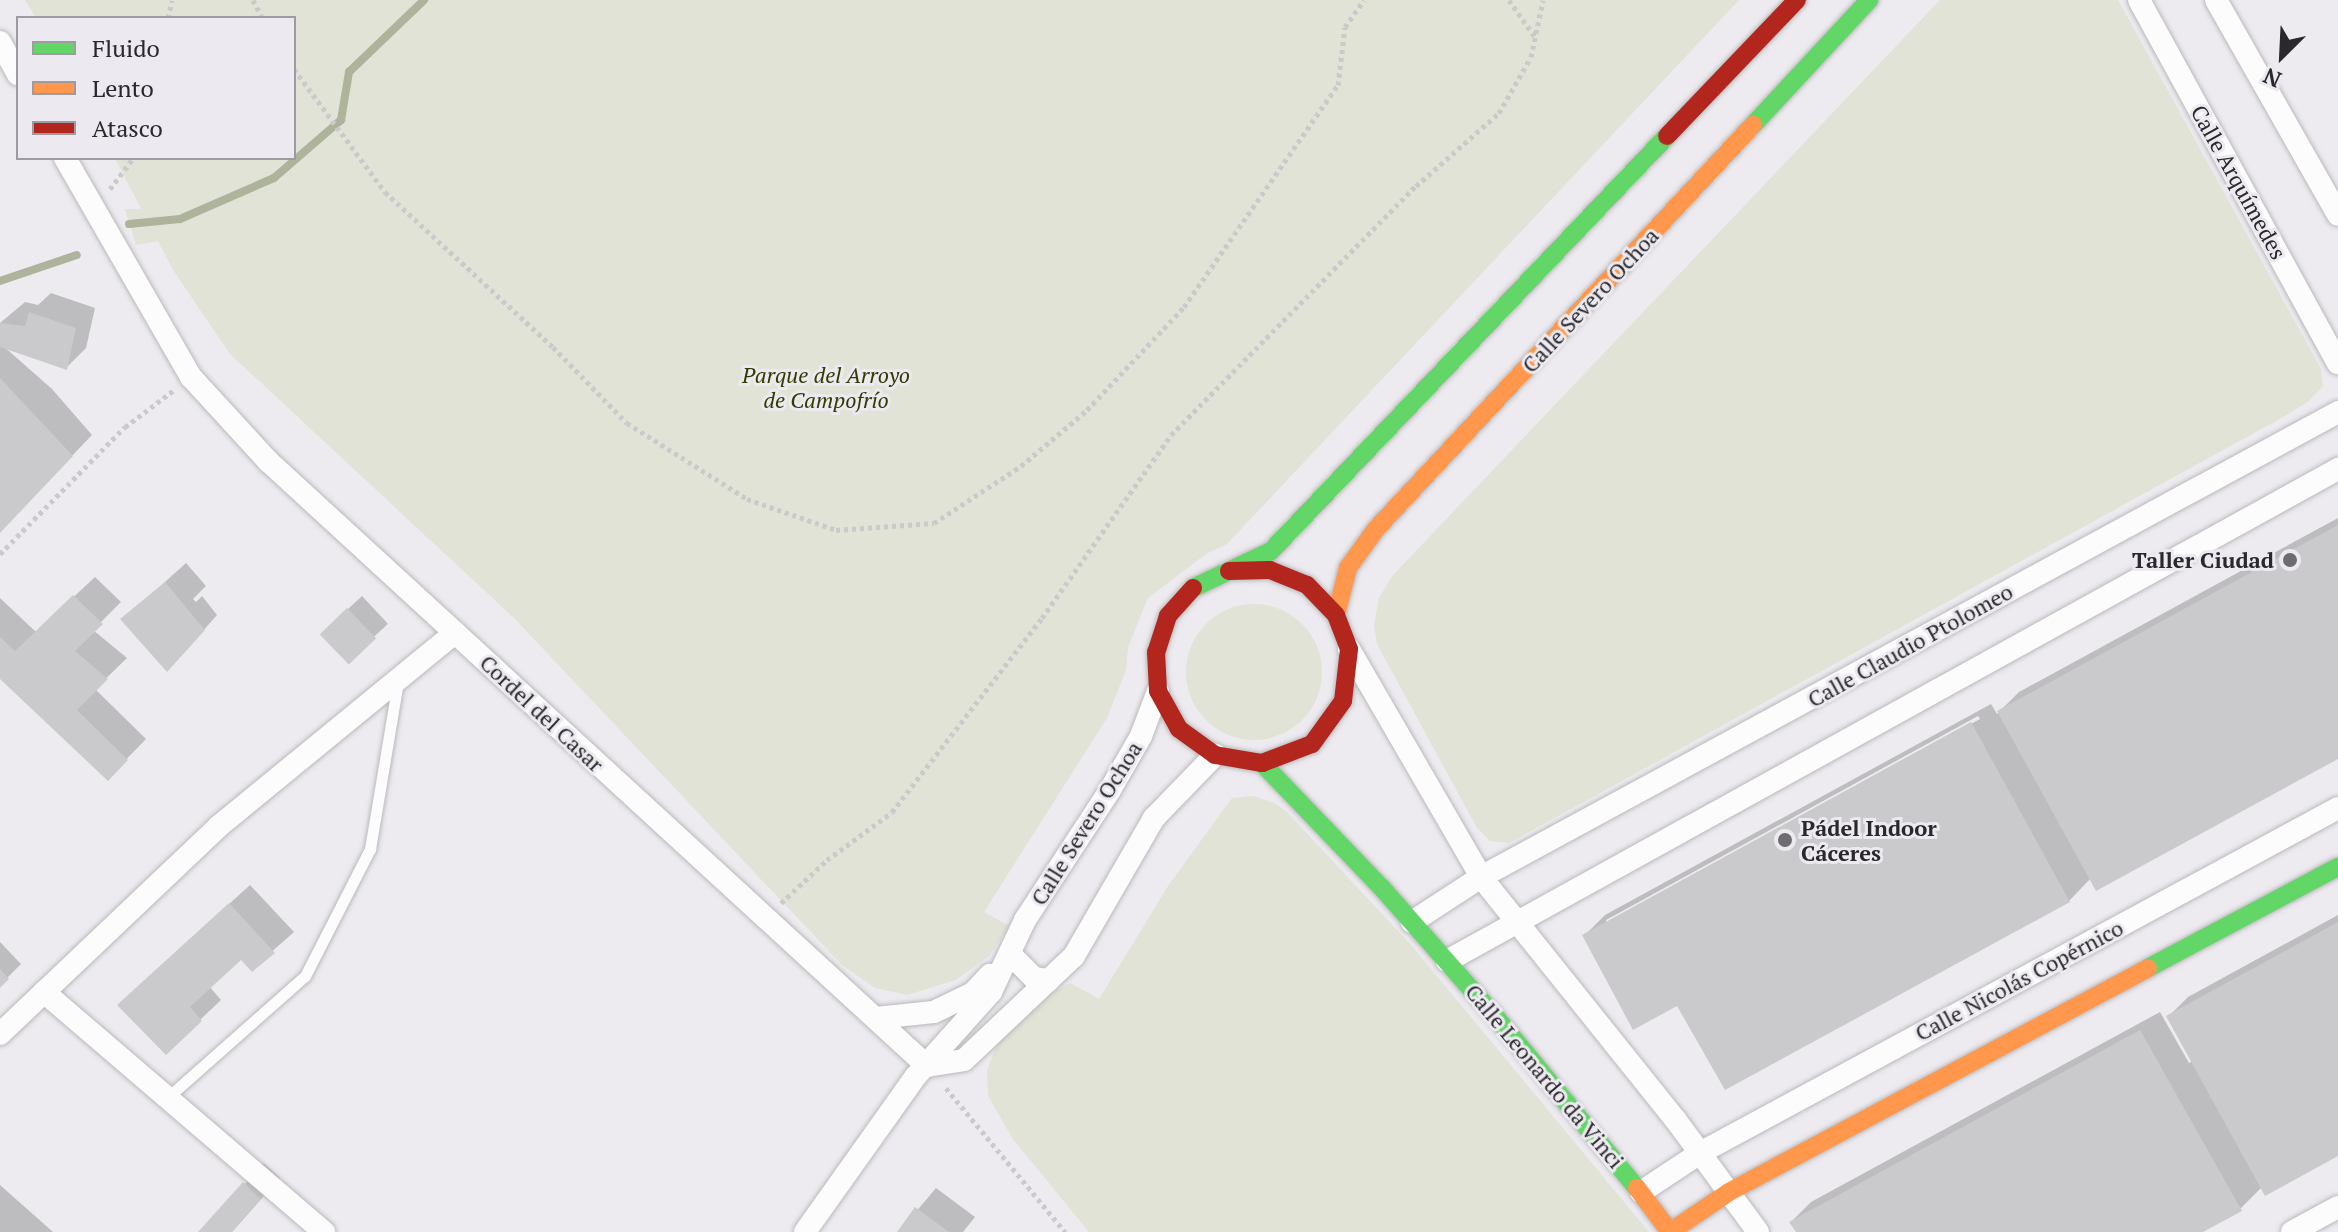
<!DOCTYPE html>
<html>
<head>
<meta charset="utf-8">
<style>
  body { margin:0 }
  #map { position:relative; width:2338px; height:1232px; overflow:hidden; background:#edebef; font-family:"PT Serif",serif }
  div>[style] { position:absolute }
  .green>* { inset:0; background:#e0e3d5 }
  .round { border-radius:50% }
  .shadow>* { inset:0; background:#0003; transform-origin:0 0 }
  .stream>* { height:8px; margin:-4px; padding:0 4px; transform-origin:4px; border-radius:4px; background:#aeb39c }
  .building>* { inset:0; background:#cac9cc; transform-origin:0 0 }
  .path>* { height:5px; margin-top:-2.5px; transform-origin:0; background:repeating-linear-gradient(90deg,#cacacb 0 4px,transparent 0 8px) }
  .roads { filter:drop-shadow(0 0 2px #bab9bc) drop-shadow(0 0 2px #bab9bc) }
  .lane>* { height:11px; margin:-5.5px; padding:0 5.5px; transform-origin:5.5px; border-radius:5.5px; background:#fcfcfd }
  .street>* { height:22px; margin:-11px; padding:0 11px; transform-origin:11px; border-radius:11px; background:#fcfcfd }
  .fast>* { height:18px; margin:-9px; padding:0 9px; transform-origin:9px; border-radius:9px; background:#63d668 }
  .slow>* { height:18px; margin:-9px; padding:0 9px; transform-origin:9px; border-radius:9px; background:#ff974d }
  .jam>* { height:18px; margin:-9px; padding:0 9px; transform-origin:9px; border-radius:9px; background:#b3261e }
  .dots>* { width:22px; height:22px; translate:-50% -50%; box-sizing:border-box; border:4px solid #eceaf0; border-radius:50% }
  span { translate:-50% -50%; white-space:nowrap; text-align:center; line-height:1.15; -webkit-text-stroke:6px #eceaf0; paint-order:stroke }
  .street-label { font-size:22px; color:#29282b }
  .park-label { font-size:22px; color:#333c00; font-style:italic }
  .poi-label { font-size:22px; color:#29282b; font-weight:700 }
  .right { translate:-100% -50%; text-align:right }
  .left { translate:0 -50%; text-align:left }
  .legend { position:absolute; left:16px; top:16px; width:280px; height:144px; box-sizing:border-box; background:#eceaf0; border:2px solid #9e9ca1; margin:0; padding:10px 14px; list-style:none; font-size:24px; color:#29282b }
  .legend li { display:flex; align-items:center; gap:16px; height:40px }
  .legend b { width:40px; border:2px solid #9e9ca1 }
  .north { position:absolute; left:2242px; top:16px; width:80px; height:80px; -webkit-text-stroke:6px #eceaf0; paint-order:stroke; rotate:204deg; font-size:22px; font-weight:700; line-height:32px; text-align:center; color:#29282b }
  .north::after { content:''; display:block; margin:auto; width:28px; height:36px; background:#29282b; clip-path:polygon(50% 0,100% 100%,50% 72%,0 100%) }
</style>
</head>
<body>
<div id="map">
  <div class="green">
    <i style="clip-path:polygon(25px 0,1739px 0,1227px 544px,1206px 554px,1148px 598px,1128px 647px,1126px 670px,1107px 718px,984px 912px,1009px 926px,989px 956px,956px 980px,907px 995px,875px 988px,842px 965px,514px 618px,230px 354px,173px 270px,158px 241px,136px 245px,125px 209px,141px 209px,115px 158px,294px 158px,294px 18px,36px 18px)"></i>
    <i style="clip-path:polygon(1940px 0,2118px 0,2321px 369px,2323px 386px,2309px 401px,2283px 417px,1509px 843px,1490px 841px,1477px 828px,1377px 644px,1374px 626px,1379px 598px,1393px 575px)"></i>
    <i class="round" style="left:1186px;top:604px;width:136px;height:136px"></i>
    <i style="clip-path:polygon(1253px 796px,1274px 803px,1286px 811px,1412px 946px,1649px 1232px,1089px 1232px,1013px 1139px,988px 1096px,987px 1070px,997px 1044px,1047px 995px,1070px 983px,1099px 999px,1168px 886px,1232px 798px)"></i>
  </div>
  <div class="shadow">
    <i style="clip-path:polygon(51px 293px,95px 308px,86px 348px,66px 368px,1px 344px,52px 389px,92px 435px,0 531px,0 323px,25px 302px,38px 305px)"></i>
    <i style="clip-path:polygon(evenodd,2338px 518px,2338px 757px,2091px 878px,2069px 901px,1678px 1003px,1585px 935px,1605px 915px,1991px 704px,1997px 714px,2019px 692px,2338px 518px,1978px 716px,1980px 719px,1606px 924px,1606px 920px,1978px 716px)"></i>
    <i style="clip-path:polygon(186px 563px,206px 586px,193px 599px,196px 602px,202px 596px,217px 615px,180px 657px,123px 620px)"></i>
    <i style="clip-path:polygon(95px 577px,121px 602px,93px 630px,127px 658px,95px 689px,146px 739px,108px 778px,0 676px,0 598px,36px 632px)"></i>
    <i style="left:362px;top:596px;width:38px;height:55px;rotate:47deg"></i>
    <i style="clip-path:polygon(250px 885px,294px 932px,252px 969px,241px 957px,209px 986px,221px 1000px,166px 1052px,140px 985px)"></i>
    <i style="clip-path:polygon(2338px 915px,2338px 1154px,2262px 1187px,2240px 1209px,2198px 1232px,1798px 1232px,1791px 1222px,1811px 1202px,2160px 1012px,2189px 1063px,2192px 1061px,2168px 1017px,2188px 997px)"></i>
    <i style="clip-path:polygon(0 942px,21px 964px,0 985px)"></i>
    <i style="clip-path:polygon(264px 1163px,280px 1178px,232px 1232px,201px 1232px)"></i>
    <i style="clip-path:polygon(0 1185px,53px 1232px,0 1232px)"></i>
    <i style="clip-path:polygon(936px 1188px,975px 1217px,963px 1232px,899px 1232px)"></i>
  </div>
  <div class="stream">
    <i style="left:129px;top:224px;width:51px;rotate:-5.6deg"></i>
    <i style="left:180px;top:219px;width:103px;rotate:-23.6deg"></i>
    <i style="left:274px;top:178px;width:89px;rotate:-40.9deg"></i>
    <i style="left:341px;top:120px;width:49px;rotate:-80.5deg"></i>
    <i style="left:349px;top:72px;width:104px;rotate:-43.8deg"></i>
    <i style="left:0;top:281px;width:81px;rotate:-18.7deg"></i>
  </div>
  <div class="building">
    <i style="clip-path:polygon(29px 312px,76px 328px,67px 370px,0 347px,0 323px,25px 326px)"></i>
    <i style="clip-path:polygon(0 378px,73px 456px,0 533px)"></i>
    <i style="clip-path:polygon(2338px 525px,2338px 759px,2096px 891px,1997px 711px)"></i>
    <i style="clip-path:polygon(165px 582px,205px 630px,167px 672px,120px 619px)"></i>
    <i style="clip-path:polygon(73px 595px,103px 624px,75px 651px,108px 679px,77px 710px,128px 760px,108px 781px,0 679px,0 637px,15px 651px)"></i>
    <i style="left:347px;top:608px;width:42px;height:38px;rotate:46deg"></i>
    <i style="clip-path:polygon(1971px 722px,2070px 902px,1725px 1090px,1677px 1006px,1633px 1030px,1582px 935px)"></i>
    <i style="clip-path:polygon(229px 903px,275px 953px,252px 972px,241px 960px,190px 1007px,202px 1021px,166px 1055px,117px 1005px)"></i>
    <i style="clip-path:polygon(2338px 922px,2338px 1156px,2265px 1196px,2166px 1016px)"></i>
    <i style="clip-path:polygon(0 969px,9px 979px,0 988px)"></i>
    <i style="clip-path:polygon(2140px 1030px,2242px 1211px,2203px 1232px,1796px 1232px,1789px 1222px)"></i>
    <i style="clip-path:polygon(243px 1182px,261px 1199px,232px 1232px,198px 1232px)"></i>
    <i style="clip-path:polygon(915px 1207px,949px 1232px,897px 1232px)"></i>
  </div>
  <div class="path">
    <i style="left:253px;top:0;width:20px;rotate:63deg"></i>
    <i style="left:1509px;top:0;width:45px;rotate:54.9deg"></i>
    <i style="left:168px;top:18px;width:18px;rotate:-77deg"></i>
    <i style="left:294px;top:69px;width:153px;rotate:53.5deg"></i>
    <i style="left:385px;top:192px;width:229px;rotate:42.7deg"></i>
    <i style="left:553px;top:347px;width:106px;rotate:45.8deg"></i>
    <i style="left:627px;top:423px;width:142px;rotate:32.3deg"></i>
    <i style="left:747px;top:499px;width:94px;rotate:19.2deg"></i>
    <i style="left:836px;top:530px;width:98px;rotate:-4.1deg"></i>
    <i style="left:934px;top:523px;width:104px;rotate:-33.2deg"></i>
    <i style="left:1021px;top:466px;width:87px;rotate:-40.3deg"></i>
    <i style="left:1087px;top:410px;width:141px;rotate:-46.7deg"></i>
    <i style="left:1184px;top:307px;width:270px;rotate:-55.3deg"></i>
    <i style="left:1338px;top:85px;width:58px;rotate:-83.1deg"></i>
    <i style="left:1345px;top:27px;width:33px;rotate:-55deg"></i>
    <i style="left:110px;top:189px;width:39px;rotate:-53deg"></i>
    <i style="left:0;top:554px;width:178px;rotate:-45.5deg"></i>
    <i style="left:125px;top:427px;width:61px;rotate:-37.1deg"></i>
    <i style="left:781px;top:903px;width:63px;rotate:-43.1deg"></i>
    <i style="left:827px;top:860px;width:81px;rotate:-36.4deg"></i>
    <i style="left:892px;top:812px;width:245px;rotate:-52.3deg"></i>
    <i style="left:1042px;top:618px;width:224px;rotate:-54.8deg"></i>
    <i style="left:1171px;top:435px;width:349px;rotate:-45.5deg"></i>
    <i style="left:1416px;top:186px;width:111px;rotate:-41.3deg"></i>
    <i style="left:1499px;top:113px;width:64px;rotate:-60.3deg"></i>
    <i style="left:1531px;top:57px;width:58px;rotate:-78.1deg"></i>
    <i style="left:946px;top:1088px;width:187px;rotate:50.4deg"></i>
  </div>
  <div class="roads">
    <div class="lane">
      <i style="left:167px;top:1098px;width:184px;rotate:-41.5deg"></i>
      <i style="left:305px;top:976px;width:143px;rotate:-62.9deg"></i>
      <i style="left:370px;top:849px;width:169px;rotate:-80.5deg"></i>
    </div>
    <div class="street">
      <i style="left:2139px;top:0;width:414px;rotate:61.3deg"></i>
      <i style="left:2216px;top:0;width:247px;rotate:60.4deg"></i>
      <i style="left:0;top:42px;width:37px;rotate:61deg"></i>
      <i style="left:65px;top:158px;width:253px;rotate:60.1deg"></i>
      <i style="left:191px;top:377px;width:114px;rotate:47.5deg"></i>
      <i style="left:268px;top:461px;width:895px;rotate:42.55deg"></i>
      <i style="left:1349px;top:649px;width:263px;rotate:59.9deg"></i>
      <i style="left:1481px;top:877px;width:310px;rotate:51.3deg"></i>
      <i style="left:1675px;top:1119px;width:140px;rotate:53.7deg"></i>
      <i style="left:1412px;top:922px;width:82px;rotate:-33.1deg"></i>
      <i style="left:1481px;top:877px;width:975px;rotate:-28.48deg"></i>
      <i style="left:1010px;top:954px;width:34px;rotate:45deg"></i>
      <i style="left:1034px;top:978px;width:15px;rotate:8deg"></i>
      <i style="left:1447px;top:961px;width:1018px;rotate:-28.91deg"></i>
      <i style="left:44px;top:992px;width:369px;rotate:40.6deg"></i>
      <i style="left:876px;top:1018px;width:58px;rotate:-5.9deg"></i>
      <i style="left:934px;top:1012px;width:43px;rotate:-26deg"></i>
      <i style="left:973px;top:993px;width:25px;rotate:-47deg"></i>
      <i style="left:0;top:1034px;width:302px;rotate:-43.5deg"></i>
      <i style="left:219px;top:826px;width:305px;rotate:-39.3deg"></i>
      <i style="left:927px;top:1066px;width:37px;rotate:-9deg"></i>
      <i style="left:964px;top:1060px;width:151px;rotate:-43.4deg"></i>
      <i style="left:1074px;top:956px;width:160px;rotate:-59.9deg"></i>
      <i style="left:1154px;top:818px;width:88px;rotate:-45.9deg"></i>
      <i style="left:1641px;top:1192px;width:71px;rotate:-33.5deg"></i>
      <i style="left:1700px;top:1153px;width:725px;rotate:-28.4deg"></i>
      <i style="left:805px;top:1232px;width:190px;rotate:-54.6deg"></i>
      <i style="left:915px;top:1077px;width:114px;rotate:-48.2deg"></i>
      <i style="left:991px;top:992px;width:80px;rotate:-64.7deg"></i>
      <i style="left:1025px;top:920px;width:155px;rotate:-56.8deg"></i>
      <i style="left:1110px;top:790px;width:62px;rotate:-60.1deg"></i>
      <i style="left:1141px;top:736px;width:48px;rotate:-69.3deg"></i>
      <i style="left:2292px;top:1232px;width:52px;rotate:-28.5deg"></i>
    </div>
    <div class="fast">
      <i style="left:1753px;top:125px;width:171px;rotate:-47.1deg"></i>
      <i style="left:1193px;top:588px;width:86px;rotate:-25.4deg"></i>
      <i style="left:1271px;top:551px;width:574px;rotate:-46.34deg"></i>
      <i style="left:1262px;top:763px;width:173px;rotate:46.2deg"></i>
      <i style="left:1382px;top:888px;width:171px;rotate:48.6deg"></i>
      <i style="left:1495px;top:1016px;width:223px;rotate:50.5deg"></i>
      <i style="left:2148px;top:968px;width:215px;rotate:-28deg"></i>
    </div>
    <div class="slow">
      <i style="left:1336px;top:615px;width:49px;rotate:-75.7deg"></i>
      <i style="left:1348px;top:568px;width:48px;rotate:-54.3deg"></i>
      <i style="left:1376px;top:529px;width:553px;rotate:-46.98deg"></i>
      <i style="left:1637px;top:1188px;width:55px;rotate:53.1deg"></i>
      <i style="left:1670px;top:1232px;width:71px;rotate:-34.1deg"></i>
      <i style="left:1729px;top:1192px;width:475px;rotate:-28.1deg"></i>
    </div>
    <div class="jam">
      <i style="left:1667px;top:136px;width:188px;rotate:-46.3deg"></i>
      <i style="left:1193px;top:588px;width:38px;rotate:132deg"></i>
      <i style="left:1168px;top:616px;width:38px;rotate:108deg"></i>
      <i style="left:1156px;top:652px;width:39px;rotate:87deg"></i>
      <i style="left:1158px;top:691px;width:43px;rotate:61.1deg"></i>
      <i style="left:1179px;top:729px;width:44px;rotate:35.8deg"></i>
      <i style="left:1215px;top:755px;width:48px;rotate:9.7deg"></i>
      <i style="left:1262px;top:763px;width:53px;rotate:-20.8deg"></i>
      <i style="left:1312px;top:744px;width:53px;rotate:-54.2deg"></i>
      <i style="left:1343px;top:701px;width:52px;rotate:-83.4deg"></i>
      <i style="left:1349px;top:649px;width:36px;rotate:-111deg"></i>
      <i style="left:1336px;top:615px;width:42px;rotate:-134deg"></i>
      <i style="left:1307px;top:585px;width:40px;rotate:-158deg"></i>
      <i style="left:1270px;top:570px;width:41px;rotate:178.6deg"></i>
    </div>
  </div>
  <div class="dots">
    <i style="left:2290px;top:560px;background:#6e6c70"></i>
    <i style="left:1785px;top:840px;background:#6e6c70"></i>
  </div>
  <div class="street-label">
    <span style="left:2239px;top:182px;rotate:61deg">Calle Arquímedes</span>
    <span style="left:1590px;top:300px;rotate:-47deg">Calle Severo Ochoa</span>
    <span style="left:1910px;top:645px;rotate:-29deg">Calle Claudio Ptolomeo</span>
    <span style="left:542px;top:713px;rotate:43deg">Cordel del Casar</span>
    <span style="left:1086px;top:823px;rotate:-58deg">Calle Severo Ochoa</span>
    <span style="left:2019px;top:980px;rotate:-28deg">Calle Nicolás Copérnico</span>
    <span style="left:1545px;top:1076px;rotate:50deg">Calle Leonardo da Vinci</span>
  </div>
  <div class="park-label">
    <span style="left:826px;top:387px">Parque del Arroyo<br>de Campofrío</span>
  </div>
  <div class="poi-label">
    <span class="right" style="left:2274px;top:560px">Taller Ciudad</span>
    <span class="left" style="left:1801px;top:840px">Pádel Indoor<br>Cáceres</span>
  </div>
  <ul class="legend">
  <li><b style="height:10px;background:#63d668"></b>Fluido</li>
  <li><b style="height:10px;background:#ff974d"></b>Lento</li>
  <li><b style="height:10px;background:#b3261e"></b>Atasco</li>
  </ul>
  <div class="north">N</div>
</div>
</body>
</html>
